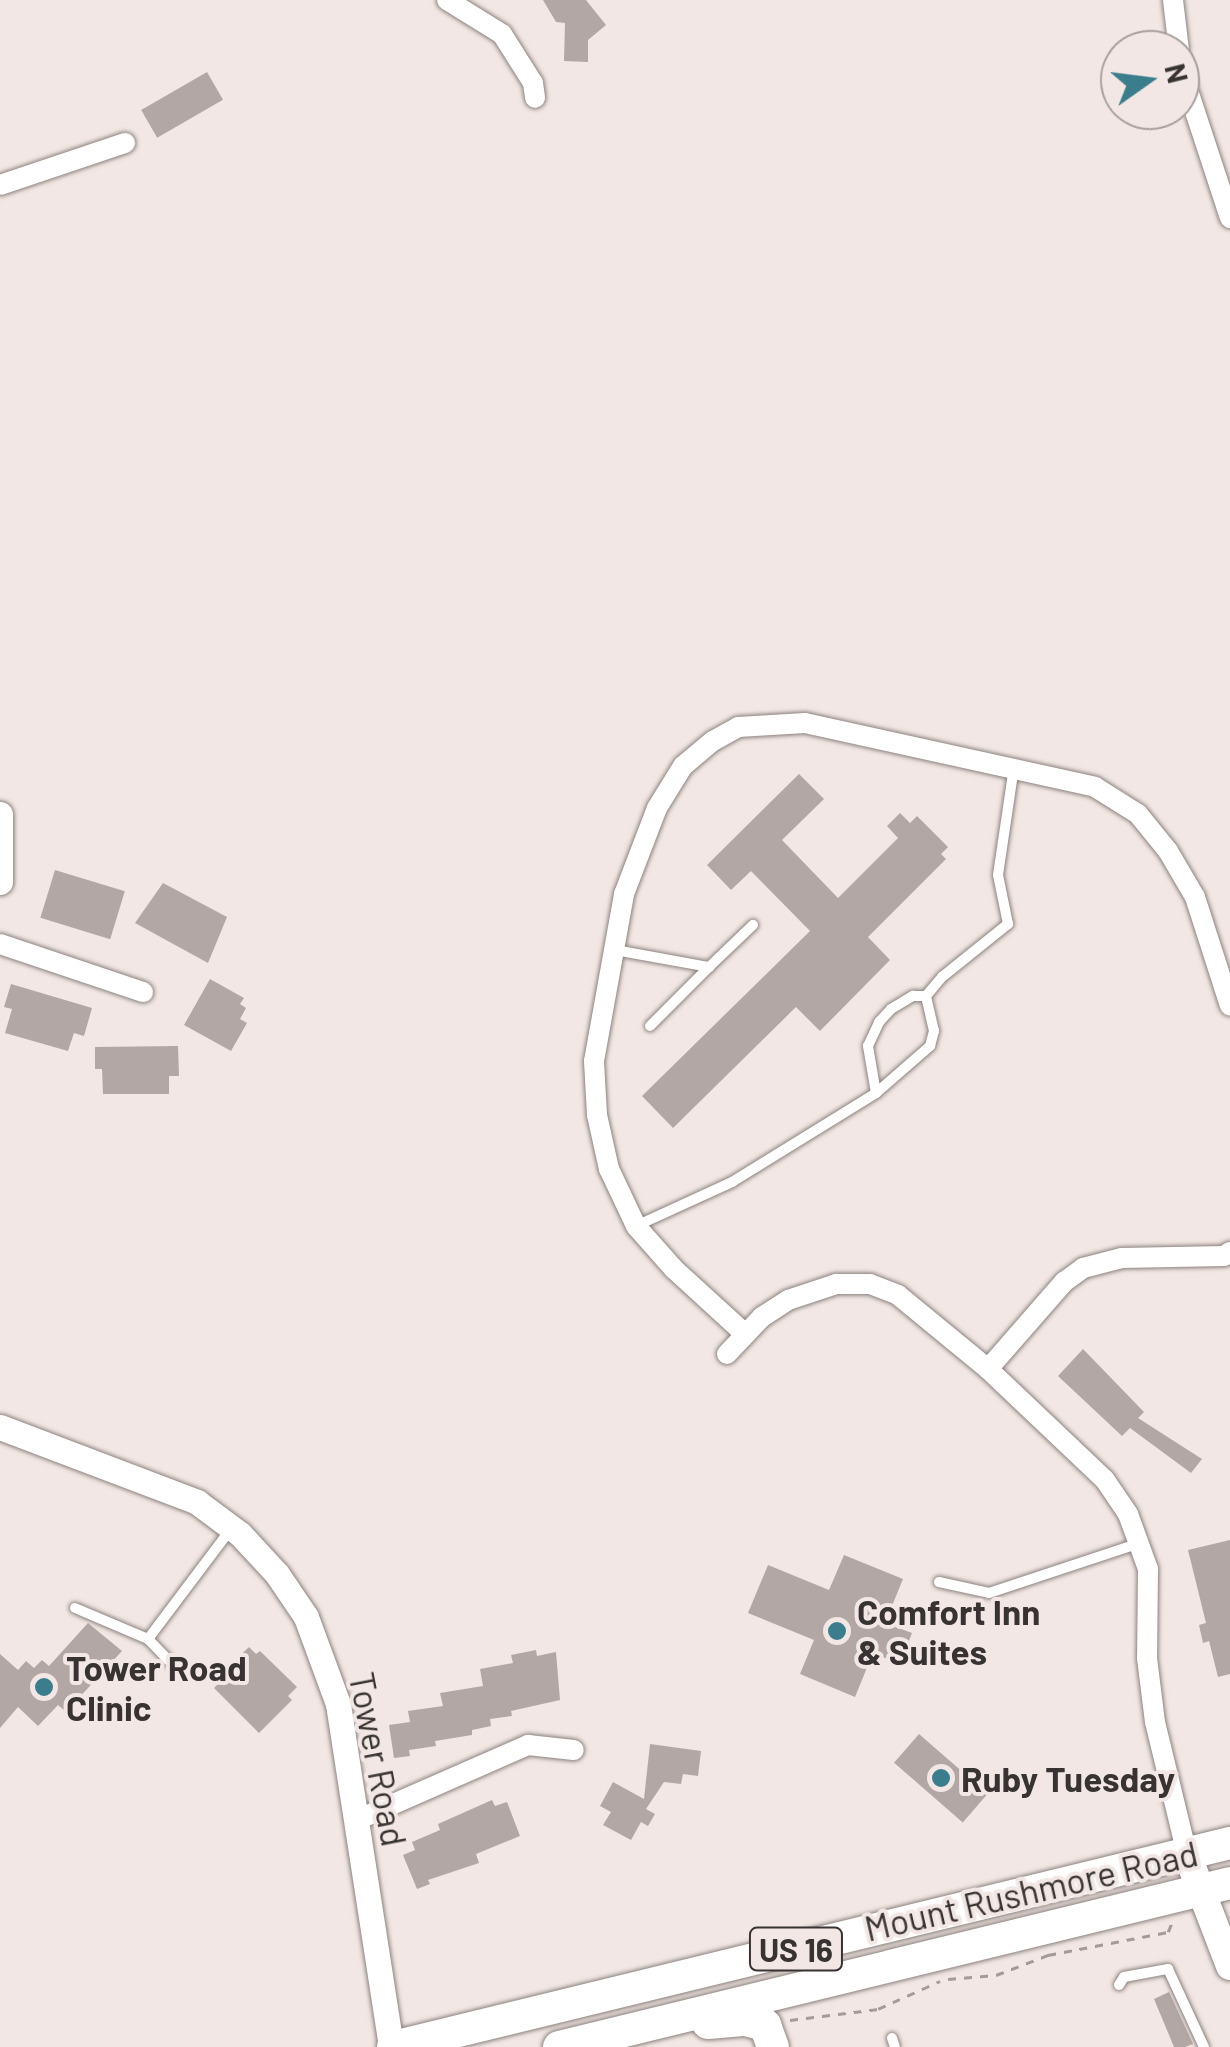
<!DOCTYPE html>
<html>
<head>
<meta charset="utf-8">
<style>
  body { margin:0 }
  #map { position:relative; width:1230px; height:2047px; overflow:hidden; background:#f2e7e4; font-family:Barlow,sans-serif }
  div>[style] { position:absolute }
  .building>* { inset:0; background:#b2a7a5; transform-origin:0 0 }
  .path>* { height:2.5px; margin-top:-1.25px; transform-origin:0; background:repeating-linear-gradient(90deg,#a39b99 0 8px,transparent 0 16px) }
  .roads { filter:drop-shadow(0 0 2px #8b827f) drop-shadow(0 0 2px #8b827f) }
  .service>* { height:10px; margin:-5px; padding:0 5px; transform-origin:5px; border-radius:5px; background:#fff }
  .minor>* { height:20px; margin:-10px; padding:0 10px; transform-origin:10px; border-radius:10px; background:#fff }
  .tertiary>* { height:25px; margin:-12.5px; padding:0 12.5px; transform-origin:12.5px; border-radius:12.5px; background:#fff }
  .secondary>* { height:28px; margin:-14px; padding:0 14px; transform-origin:14px; border-radius:14px; background:#fff }
  .trunk>* { height:32px; margin:-16px; padding:0 16px; transform-origin:16px; border-radius:16px; background:#fff }
  .dots>* { width:28px; height:28px; translate:-50% -50%; box-sizing:border-box; border:5px solid #f2e7e4; border-radius:50% }
  span { translate:-50% -50%; white-space:nowrap; text-align:center; line-height:1.15; -webkit-text-stroke:8px #f2e7e4; paint-order:stroke }
  .shield-label span { padding:2px 8px; background:#f2e7e4; border:2px solid; border-radius:8px; -webkit-text-stroke-width:0 }
  .shield-label { font-size:32px; color:#373332; font-weight:700 }
  .poi-label { font-size:35px; color:#373332; font-weight:700 }
  .left { translate:0 -50%; text-align:left }
  .street-label { font-size:35px; color:#373332 }
  .north { position:absolute; left:1100px; top:30px; width:100px; height:100px; box-sizing:border-box; background:#f2e7e4; border:2px solid #a79f9d; border-radius:50%; rotate:76deg; font-size:28px; font-weight:700; line-height:40px; text-align:center; color:#373332 }
  .north::after { content:''; display:block; margin:auto; width:35px; height:45px; background:#3a7e8d; clip-path:polygon(50% 0,100% 100%,50% 72%,0 100%) }
</style>
</head>
<body>
<div id="map">
  <div class="building">
    <i style="clip-path:polygon(543px 0,586px 0,606px 25px,588px 40px,588px 62px,564px 61px,565px 23px,556px 22px)"></i>
    <i style="left:207px;top:72px;width:32px;height:76px;rotate:60deg"></i>
    <i style="clip-path:polygon(799px 774px,824px 799px,782px 840px,838px 898px,898px 838px,887px 826px,900px 813px,910px 823px,917px 816px,948px 847px,941px 854px,946px 859px,868px 937px,890px 960px,820px 1031px,796px 1007px,673px 1128px,642px 1096px,810px 931px,751px 871px,731px 890px,707px 865px)"></i>
    <i style="left:55px;top:870px;width:73px;height:50px;rotate:17deg"></i>
    <i style="clip-path:polygon(163px 883px,227px 917px,208px 963px,135px 923px)"></i>
    <i style="clip-path:polygon(210px 979px,244px 998px,240px 1004px,246px 1008px,240px 1019px,247px 1023px,231px 1051px,184px 1025px)"></i>
    <i style="clip-path:polygon(11px 984px,92px 1008px,84px 1036px,74px 1033px,68px 1051px,5px 1033px,12px 1009px,4px 1007px)"></i>
    <i style="clip-path:polygon(178px 1046px,179px 1076px,169px 1076px,169px 1094px,103px 1094px,102px 1069px,95px 1069px,95px 1047px)"></i>
    <i style="clip-path:polygon(1083px 1349px,1144px 1412px,1138px 1418px,1202px 1459px,1191px 1473px,1130px 1428px,1122px 1436px,1058px 1376px)"></i>
    <i style="clip-path:polygon(1230px 1540px,1230px 1674px,1218px 1677px,1209px 1641px,1203px 1643px,1199px 1625px,1206px 1623px,1188px 1550px)"></i>
    <i style="clip-path:polygon(844px 1555px,903px 1579px,885px 1623px,912px 1633px,900px 1664px,873px 1653px,855px 1697px,800px 1674px,814px 1640px,748px 1613px,768px 1565px,829px 1590px)"></i>
    <i style="clip-path:polygon(88px 1623px,122px 1651px,66px 1712px,58px 1705px,38px 1726px,18px 1707px,0 1728px,0 1654px,18px 1670px,26px 1661px,34px 1668px,42px 1660px,49px 1666px)"></i>
    <i style="clip-path:polygon(249px 1647px,256px 1654px,260px 1651px,297px 1687px,288px 1696px,292px 1700px,259px 1733px,214px 1688px,222px 1680px,218px 1677px)"></i>
    <i style="clip-path:polygon(536px 1650px,537px 1656px,556px 1652px,560px 1700px,511px 1711px,512px 1716px,490px 1719px,491px 1726px,472px 1730px,472px 1735px,435px 1741px,436px 1746px,409px 1750px,410px 1756px,394px 1758px,389px 1725px,410px 1722px,408px 1711px,443px 1706px,440px 1693px,483px 1686px,480px 1669px,513px 1663px,511px 1655px)"></i>
    <i style="left:919px;top:1734px;width:91px;height:38px;rotate:41deg"></i>
    <i style="clip-path:polygon(650px 1744px,701px 1751px,698px 1776px,683px 1774px,681px 1784px,664px 1782px,646px 1809px,655px 1814px,648px 1826px,641px 1822px,631px 1840px,603px 1825px,611px 1812px,600px 1806px,613px 1782px,644px 1799px)"></i>
    <i style="clip-path:polygon(492px 1800px,495px 1806px,507px 1802px,520px 1836px,476px 1854px,479px 1863px,428px 1880px,430px 1884px,417px 1889px,403px 1855px,415px 1850px,412px 1842px,440px 1830px,438px 1824px)"></i>
    <i style="clip-path:polygon(1169px 1992px,1193px 2044px,1185px 2047px,1174px 2047px,1154px 1999px)"></i>
  </div>
  <div class="path">
    <i style="left:948px;top:1979px;width:48px;rotate:-4.8deg"></i>
    <i style="left:996px;top:1975px;width:56px;rotate:-21deg"></i>
    <i style="left:1048px;top:1955px;width:122px;rotate:-10.9deg"></i>
    <i style="left:1168px;top:1932px;width:11px;rotate:-68deg"></i>
    <i style="left:790px;top:2020px;width:89px;rotate:-7.1deg"></i>
    <i style="left:878px;top:2009px;width:68px;rotate:-24.3deg"></i>
  </div>
  <div class="roads">
    <div class="service">
      <i style="left:615px;top:950px;width:96px;rotate:10.3deg"></i>
      <i style="left:709px;top:967px;width:61px;rotate:-43.7deg"></i>
      <i style="left:650px;top:1026px;width:83px;rotate:-45deg"></i>
      <i style="left:876px;top:1093px;width:72px;rotate:-41deg"></i>
      <i style="left:930px;top:1046px;width:16px;rotate:-75deg"></i>
      <i style="left:934px;top:1031px;width:36px;rotate:-103deg"></i>
      <i style="left:636px;top:1226px;width:106px;rotate:-24.6deg"></i>
      <i style="left:732px;top:1182px;width:169px;rotate:-31.7deg"></i>
      <i style="left:876px;top:1093px;width:48px;rotate:-99.7deg"></i>
      <i style="left:868px;top:1046px;width:26px;rotate:-65deg"></i>
      <i style="left:879px;top:1022px;width:18px;rotate:-47deg"></i>
      <i style="left:891px;top:1009px;width:26px;rotate:-31deg"></i>
      <i style="left:913px;top:996px;width:13px"></i>
      <i style="left:926px;top:996px;width:25px;rotate:-50deg"></i>
      <i style="left:942px;top:977px;width:85px;rotate:-38.8deg"></i>
      <i style="left:1008px;top:924px;width:50px;rotate:-101.5deg"></i>
      <i style="left:998px;top:875px;width:109px;rotate:-81.6deg"></i>
      <i style="left:939px;top:1582px;width:51px;rotate:12.4deg"></i>
      <i style="left:989px;top:1593px;width:159px;rotate:-18.3deg"></i>
      <i style="left:75px;top:1608px;width:79px;rotate:23deg"></i>
      <i style="left:148px;top:1639px;width:47px;rotate:45.9deg"></i>
      <i style="left:148px;top:1639px;width:138px;rotate:-53deg"></i>
      <i style="left:1119px;top:1985px;width:9px;rotate:-58deg"></i>
      <i style="left:1124px;top:1977px;width:45px;rotate:-10.3deg"></i>
      <i style="left:1168px;top:1969px;width:86px;rotate:65.2deg"></i>
      <i style="left:892px;top:2038px;width:9px;rotate:72deg"></i>
    </div>
    <div class="minor">
      <i style="left:447px;top:0;width:65px;rotate:31.7deg"></i>
      <i style="left:502px;top:34px;width:58px;rotate:57.7deg"></i>
      <i style="left:533px;top:83px;width:15px;rotate:82deg"></i>
      <i style="left:1173px;top:0;width:50px;rotate:83.2deg"></i>
      <i style="left:1180px;top:66px;width:160px;rotate:71.8deg"></i>
      <i style="left:0;top:185px;width:132px;rotate:-18.6deg"></i>
      <i style="left:0;top:944px;width:151px;rotate:18.6deg"></i>
      <i style="left:744px;top:1333px;width:95px;rotate:-137.6deg"></i>
      <i style="left:674px;top:1269px;width:57px;rotate:-131.5deg"></i>
      <i style="left:636px;top:1226px;width:63px;rotate:-115.3deg"></i>
      <i style="left:609px;top:1169px;width:55px;rotate:-102.5deg"></i>
      <i style="left:597px;top:1115px;width:54px;rotate:-93.2deg"></i>
      <i style="left:594px;top:1061px;width:170px;rotate:-79.8deg"></i>
      <i style="left:624px;top:894px;width:92px;rotate:-69deg"></i>
      <i style="left:657px;top:808px;width:49px;rotate:-58.2deg"></i>
      <i style="left:683px;top:766px;width:39px;rotate:-40deg"></i>
      <i style="left:713px;top:741px;width:29px;rotate:-29deg"></i>
      <i style="left:738px;top:727px;width:67px;rotate:-3.4deg"></i>
      <i style="left:805px;top:723px;width:297px;rotate:12.4deg"></i>
      <i style="left:1095px;top:787px;width:51px;rotate:32.1deg"></i>
      <i style="left:1138px;top:814px;width:48px;rotate:51deg"></i>
      <i style="left:1168px;top:851px;width:53px;rotate:59.6deg"></i>
      <i style="left:1195px;top:897px;width:114px;rotate:72.2deg"></i>
      <i style="left:727px;top:1354px;width:51px;rotate:-46.6deg"></i>
      <i style="left:762px;top:1317px;width:31px;rotate:-33deg"></i>
      <i style="left:788px;top:1300px;width:51px;rotate:-18.4deg"></i>
      <i style="left:836px;top:1284px;width:34px"></i>
      <i style="left:870px;top:1284px;width:30px;rotate:21deg"></i>
      <i style="left:898px;top:1295px;width:117px;rotate:39.4deg"></i>
      <i style="left:988px;top:1369px;width:161px;rotate:43.5deg"></i>
      <i style="left:1105px;top:1480px;width:41px;rotate:55.9deg"></i>
      <i style="left:1128px;top:1514px;width:59px;rotate:70deg"></i>
      <i style="left:1148px;top:1569px;width:89px;rotate:90.6deg"></i>
      <i style="left:1147px;top:1658px;width:64px;rotate:82.9deg"></i>
      <i style="left:1155px;top:1722px;width:136px;rotate:76.4deg"></i>
      <i style="left:988px;top:1369px;width:116px;rotate:-48.9deg"></i>
      <i style="left:1064px;top:1282px;width:24px;rotate:-36deg"></i>
      <i style="left:1083px;top:1268px;width:40px;rotate:-14.4deg"></i>
      <i style="left:1122px;top:1258px;width:102px;rotate:-1.1deg"></i>
      <i style="left:1224px;top:1256px;width:7px;rotate:-34deg"></i>
      <i style="left:357px;top:1820px;width:187px;rotate:-23.7deg"></i>
      <i style="left:528px;top:1745px;width:46px;rotate:6.2deg"></i>
    </div>
    <div class="tertiary">
      <i style="left:0;top:814px;width:68px;rotate:90deg"></i>
      <i style="left:0;top:1427px;width:211px;rotate:20.8deg"></i>
      <i style="left:197px;top:1502px;width:54px;rotate:36.7deg"></i>
      <i style="left:240px;top:1534px;width:54px;rotate:47.2deg"></i>
      <i style="left:277px;top:1574px;width:52px;rotate:56deg"></i>
      <i style="left:306px;top:1617px;width:93px;rotate:69.8deg"></i>
      <i style="left:338px;top:1704px;width:347px;rotate:81.2deg"></i>
    </div>
    <div class="secondary">
      <i style="left:1187px;top:1854px;width:120px;rotate:69deg"></i>
    </div>
    <div class="trunk">
      <i style="left:708px;top:2023px;width:38px;rotate:-5deg"></i>
      <i style="left:746px;top:2020px;width:20px;rotate:15deg"></i>
      <i style="left:765px;top:2025px;width:23px;rotate:70deg"></i>
      <i style="left:393px;top:2047px;width:862px;rotate:-13.7deg"></i>
      <i style="left:559px;top:2047px;width:691px;rotate:-13.73deg"></i>
    </div>
  </div>
  <div class="dots">
    <i style="left:837px;top:1631px;background:#3a7e8d"></i>
    <i style="left:44px;top:1687px;background:#3a7e8d"></i>
    <i style="left:941px;top:1778px;background:#3a7e8d"></i>
  </div>
  <div class="shield-label">
    <span style="left:796px;top:1949px">US 16</span>
  </div>
  <div class="poi-label">
    <span class="left" style="left:857px;top:1631px">Comfort Inn<br>&amp; Suites</span>
    <span class="left" style="left:66px;top:1687px">Tower Road<br>Clinic</span>
    <span class="left" style="left:961px;top:1778px">Ruby Tuesday</span>
  </div>
  <div class="street-label">
    <span style="left:379px;top:1759px;rotate:79deg">Tower Road</span>
    <span style="left:1031px;top:1890px;rotate:-13deg">Mount Rushmore Road</span>
  </div>
  <div class="north">N</div>
</div>
</body>
</html>
